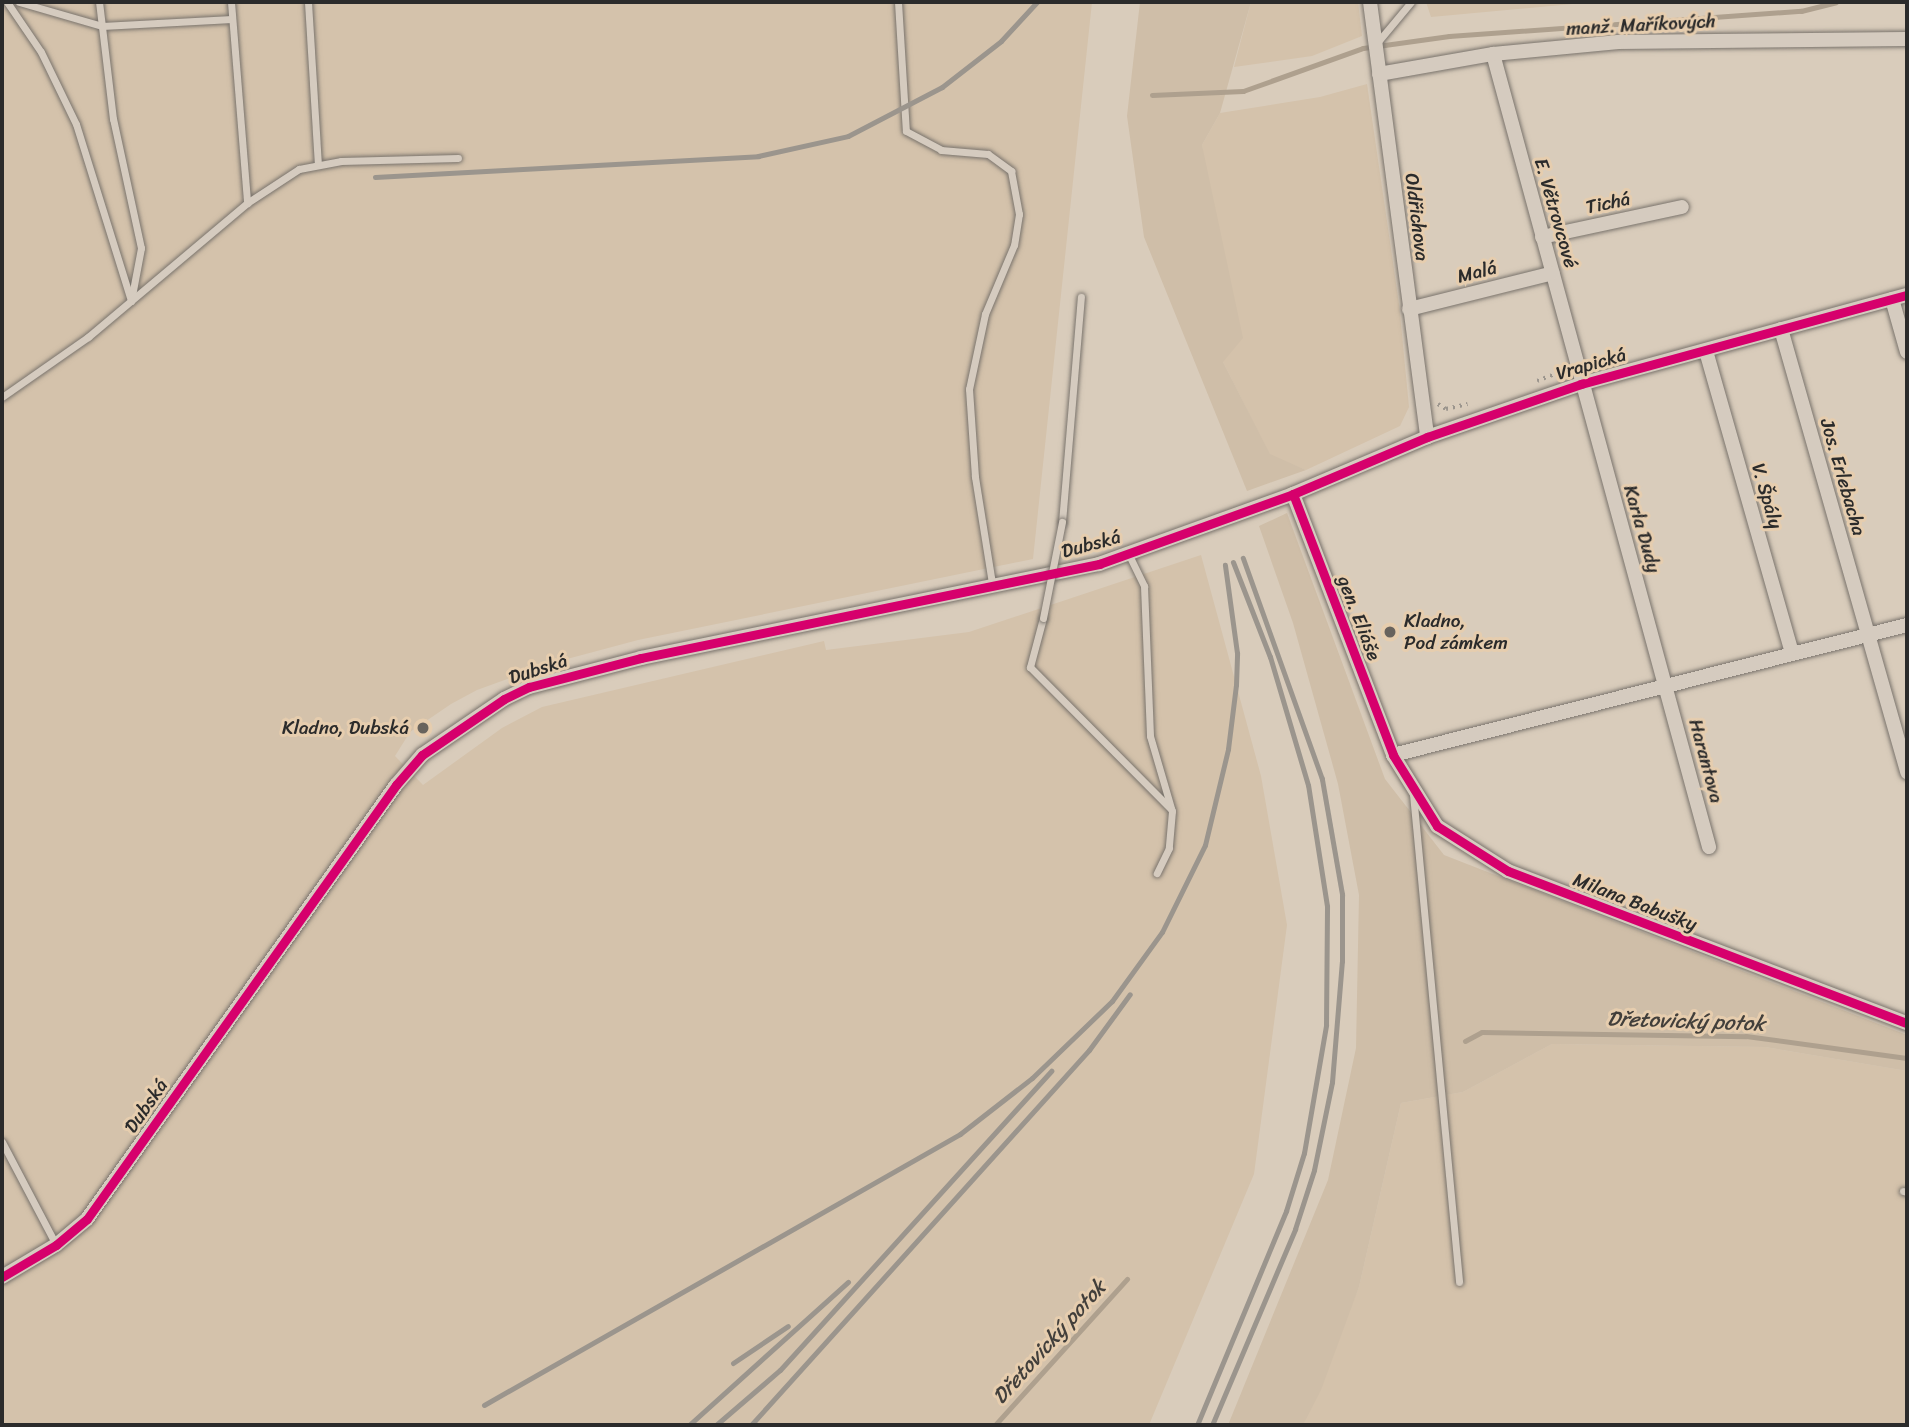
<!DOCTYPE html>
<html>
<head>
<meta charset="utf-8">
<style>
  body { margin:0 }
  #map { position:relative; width:1909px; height:1427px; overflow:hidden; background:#d9ccbb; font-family:Sriracha,sans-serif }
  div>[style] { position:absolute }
  .built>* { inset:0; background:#d4c2ab }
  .green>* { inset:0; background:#cfbea8 }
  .stream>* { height:5px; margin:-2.5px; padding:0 2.5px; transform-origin:2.5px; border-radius:2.5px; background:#aea08e }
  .path>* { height:3.5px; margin-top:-1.75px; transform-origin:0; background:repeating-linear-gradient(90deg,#9b958d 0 2px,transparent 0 7px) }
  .roads { filter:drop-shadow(0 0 2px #79736c) drop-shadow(0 0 2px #79736c) }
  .lane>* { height:7px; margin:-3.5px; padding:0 3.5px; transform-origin:3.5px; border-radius:3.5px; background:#d5cbbf }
  .street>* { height:14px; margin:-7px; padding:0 7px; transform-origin:7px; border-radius:7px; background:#d5cbbf }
  .rail>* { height:5px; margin:-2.5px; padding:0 2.5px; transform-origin:2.5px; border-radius:2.5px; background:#9b958d }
  .bridges { filter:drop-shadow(0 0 2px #79736c) drop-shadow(0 0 2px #79736c) }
  .lane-bridge>* { height:7px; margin:-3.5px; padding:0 3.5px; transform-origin:3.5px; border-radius:3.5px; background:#d5cbbf }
  .cycleway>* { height:9px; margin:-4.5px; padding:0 4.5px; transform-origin:4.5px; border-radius:4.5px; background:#d6006c }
  .dots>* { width:19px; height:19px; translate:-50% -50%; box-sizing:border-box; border:4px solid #e6cdae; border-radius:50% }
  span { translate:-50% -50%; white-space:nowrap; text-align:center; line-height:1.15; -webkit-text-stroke:6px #e6cdae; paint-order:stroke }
  .street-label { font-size:19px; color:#2b2b2b }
  .poi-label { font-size:19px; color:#2b2b2b }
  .left { translate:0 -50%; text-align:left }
  .right { translate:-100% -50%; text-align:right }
  .water-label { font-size:21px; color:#423f3b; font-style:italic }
  .frame { position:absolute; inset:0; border:4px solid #2b2b2b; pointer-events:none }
</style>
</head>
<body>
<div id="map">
  <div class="built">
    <i style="clip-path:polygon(2px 2px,1092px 2px,1033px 559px,638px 640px,552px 663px,477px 690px,451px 704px,410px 732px,395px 756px,423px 785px,502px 728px,542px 707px,824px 641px,826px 650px,969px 632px,1201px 555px,1261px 776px,1287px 925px,1254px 1174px,1149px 1425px,2px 1425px)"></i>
    <i style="clip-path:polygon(1251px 2px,1358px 2px,1362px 36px,1312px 56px,1234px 67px)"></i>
    <i style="clip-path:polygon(1426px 2px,1594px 2px,1431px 17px)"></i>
    <i style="clip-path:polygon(1367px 84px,1399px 304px,1409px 407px,1400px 426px,1306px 470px,1270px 455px,1223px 362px,1202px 145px,1220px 113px,1320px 97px)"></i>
    <i style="clip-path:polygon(1552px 1044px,1765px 1047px,1907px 1071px,1907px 1425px,1303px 1425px,1359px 1287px,1401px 1103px,1463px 1092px)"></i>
  </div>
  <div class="green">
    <i style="clip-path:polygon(1140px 2px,1251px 2px,1220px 113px,1202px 145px,1243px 338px,1223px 362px,1270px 454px,1306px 470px,1247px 491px,1144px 237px,1127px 116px)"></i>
    <i style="clip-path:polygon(1287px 513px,1385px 779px,1444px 855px,1907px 1035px,1907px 1071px,1765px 1047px,1552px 1044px,1463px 1092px,1401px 1103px,1359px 1287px,1321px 1390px,1303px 1425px,1228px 1425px,1328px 1180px,1356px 1048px,1359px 895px,1338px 784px,1293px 623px,1259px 526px)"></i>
  </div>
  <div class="stream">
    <i style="left:1152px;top:95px;width:91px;rotate:-2.5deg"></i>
    <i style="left:1243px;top:91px;width:127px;rotate:-19.7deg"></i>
    <i style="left:1363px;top:48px;width:87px;rotate:-7.9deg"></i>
    <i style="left:1449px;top:36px;width:353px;rotate:-4.1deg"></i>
    <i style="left:1801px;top:11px;width:36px;rotate:-14deg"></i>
    <i style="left:1465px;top:1041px;width:19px;rotate:-28deg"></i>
    <i style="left:1482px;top:1032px;width:264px;rotate:0.9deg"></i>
    <i style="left:1746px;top:1036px;width:162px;rotate:7.8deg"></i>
    <i style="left:995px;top:1425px;width:197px;rotate:-47.9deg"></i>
  </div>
  <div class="path">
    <i style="left:1537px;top:381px;width:30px;rotate:-21deg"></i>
    <i style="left:1438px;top:404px;width:9px;rotate:32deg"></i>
    <i style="left:1446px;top:409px;width:22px;rotate:-13deg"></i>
  </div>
  <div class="roads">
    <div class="lane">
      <i style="left:7px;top:2px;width:60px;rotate:55.8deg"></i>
      <i style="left:41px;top:52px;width:80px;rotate:64.1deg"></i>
      <i style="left:76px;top:124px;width:185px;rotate:72.7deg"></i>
      <i style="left:131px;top:301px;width:54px;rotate:-79.3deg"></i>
      <i style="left:141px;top:248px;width:132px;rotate:-102.2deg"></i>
      <i style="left:113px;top:119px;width:118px;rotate:-96.8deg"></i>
      <i style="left:19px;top:2px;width:86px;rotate:16.1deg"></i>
      <i style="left:102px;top:26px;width:130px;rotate:-3.1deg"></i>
      <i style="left:231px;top:2px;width:202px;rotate:85.4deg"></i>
      <i style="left:308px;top:2px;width:163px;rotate:86.5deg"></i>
      <i style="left:898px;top:2px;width:129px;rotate:86.5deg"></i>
      <i style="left:906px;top:131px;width:40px;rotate:28deg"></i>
      <i style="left:941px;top:150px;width:47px;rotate:4.9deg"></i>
      <i style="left:988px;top:154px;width:29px;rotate:36deg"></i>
      <i style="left:1011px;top:171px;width:44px;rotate:79.5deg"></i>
      <i style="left:1019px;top:214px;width:31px;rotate:99deg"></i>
      <i style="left:1014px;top:245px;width:75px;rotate:112.8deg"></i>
      <i style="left:985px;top:314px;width:77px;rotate:102deg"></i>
      <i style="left:969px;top:389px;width:88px;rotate:86.1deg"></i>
      <i style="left:975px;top:477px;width:107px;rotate:80.9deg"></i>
      <i style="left:1376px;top:44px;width:55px;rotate:-50.2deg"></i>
      <i style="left:2px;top:397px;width:105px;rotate:-34.9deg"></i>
      <i style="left:88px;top:337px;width:208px;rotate:-40.1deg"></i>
      <i style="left:247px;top:203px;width:62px;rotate:-33.2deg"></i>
      <i style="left:299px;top:169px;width:43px;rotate:-10.8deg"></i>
      <i style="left:341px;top:161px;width:117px;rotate:-1.5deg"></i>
      <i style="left:1062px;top:522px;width:226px;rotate:-85.2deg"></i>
      <i style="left:1128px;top:553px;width:37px;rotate:64deg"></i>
      <i style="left:1144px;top:586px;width:150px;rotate:87.7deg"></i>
      <i style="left:1150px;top:736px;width:78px;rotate:73.7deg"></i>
      <i style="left:1172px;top:811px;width:37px;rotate:95deg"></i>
      <i style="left:1169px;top:848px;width:28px;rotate:116deg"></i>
      <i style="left:1043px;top:618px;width:51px;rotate:104.9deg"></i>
      <i style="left:1030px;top:667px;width:200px;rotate:45.2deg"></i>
      <i style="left:1413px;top:794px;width:490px;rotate:84.6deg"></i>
      <i style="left:2px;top:1142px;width:116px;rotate:62.3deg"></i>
      <i style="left:1903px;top:1191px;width:4px;rotate:14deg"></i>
    </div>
    <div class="street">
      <i style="left:1370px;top:2px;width:439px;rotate:82.5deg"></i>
      <i style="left:1493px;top:54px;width:822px;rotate:74.76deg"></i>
      <i style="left:1379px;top:74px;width:116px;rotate:-10deg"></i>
      <i style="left:1493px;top:54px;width:126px;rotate:-5.5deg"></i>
      <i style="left:1618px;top:42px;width:289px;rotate:-0.6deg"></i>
      <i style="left:1542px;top:237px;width:143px;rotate:-12.1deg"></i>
      <i style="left:1892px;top:299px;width:55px;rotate:74.2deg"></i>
      <i style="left:1409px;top:309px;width:148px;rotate:-14deg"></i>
      <i style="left:1781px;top:329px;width:461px;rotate:74.1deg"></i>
      <i style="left:1706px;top:351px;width:314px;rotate:74.1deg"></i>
      <i style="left:1293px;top:494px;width:280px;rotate:69deg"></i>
      <i style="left:1393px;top:755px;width:84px;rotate:58.2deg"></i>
      <i style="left:1437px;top:826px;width:84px;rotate:32.4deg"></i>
      <i style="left:1508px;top:871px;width:427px;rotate:20.9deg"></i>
      <i style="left:1393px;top:755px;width:530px;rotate:-14.19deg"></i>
      <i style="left:2px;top:1277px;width:63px;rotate:-30.7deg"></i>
      <i style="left:56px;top:1245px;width:40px;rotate:-40deg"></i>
      <i style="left:87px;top:1219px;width:533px;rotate:-54.55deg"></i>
      <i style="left:396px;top:785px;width:40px;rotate:-49deg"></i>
      <i style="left:422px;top:755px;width:99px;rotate:-34.3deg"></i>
      <i style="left:504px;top:699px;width:28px;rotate:-26deg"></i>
      <i style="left:529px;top:687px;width:116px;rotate:-14.5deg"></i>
      <i style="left:641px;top:658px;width:468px;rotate:-11.6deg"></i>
      <i style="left:1099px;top:564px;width:206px;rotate:-19.8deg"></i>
      <i style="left:1293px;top:494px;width:146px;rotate:-23deg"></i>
      <i style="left:1427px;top:437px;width:163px;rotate:-19deg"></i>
      <i style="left:1581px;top:384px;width:338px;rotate:-15.3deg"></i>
    </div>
  </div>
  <div class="rail">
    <i style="left:375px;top:177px;width:384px;rotate:-3.1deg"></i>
    <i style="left:758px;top:156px;width:92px;rotate:-12.5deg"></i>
    <i style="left:848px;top:136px;width:106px;rotate:-27.5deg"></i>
    <i style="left:942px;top:87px;width:75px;rotate:-37.9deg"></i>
    <i style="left:1001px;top:41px;width:53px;rotate:-47.3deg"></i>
    <i style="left:733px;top:1363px;width:66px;rotate:-33.9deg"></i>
    <i style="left:484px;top:1405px;width:548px;rotate:-29.65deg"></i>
    <i style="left:960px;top:1134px;width:91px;rotate:-37.9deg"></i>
    <i style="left:1032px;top:1078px;width:111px;rotate:-43.9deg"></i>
    <i style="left:1112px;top:1001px;width:85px;rotate:-54.1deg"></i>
    <i style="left:1162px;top:932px;width:97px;rotate:-63.7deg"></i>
    <i style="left:1205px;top:845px;width:99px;rotate:-76.5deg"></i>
    <i style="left:1228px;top:749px;width:64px;rotate:-82.9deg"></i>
    <i style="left:1236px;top:685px;width:32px;rotate:-88deg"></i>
    <i style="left:1237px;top:653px;width:89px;rotate:-97.8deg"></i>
    <i style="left:689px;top:1425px;width:214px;rotate:-42deg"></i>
    <i style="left:716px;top:1425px;width:84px;rotate:-40.7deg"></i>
    <i style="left:780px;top:1370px;width:404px;rotate:-47.8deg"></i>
    <i style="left:751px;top:1425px;width:505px;rotate:-47.97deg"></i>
    <i style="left:1089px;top:1050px;width:69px;rotate:-53.8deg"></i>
    <i style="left:1197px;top:1425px;width:232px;rotate:-67.4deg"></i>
    <i style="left:1286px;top:1211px;width:61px;rotate:-72.8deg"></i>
    <i style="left:1304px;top:1153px;width:130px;rotate:-80.2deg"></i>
    <i style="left:1326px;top:1025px;width:119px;rotate:-89.5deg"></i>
    <i style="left:1327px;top:906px;width:122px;rotate:-98.9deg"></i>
    <i style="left:1308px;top:785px;width:134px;rotate:-106.5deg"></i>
    <i style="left:1270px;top:657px;width:102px;rotate:-111.3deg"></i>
    <i style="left:1212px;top:1425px;width:213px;rotate:-67deg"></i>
    <i style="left:1295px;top:1229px;width:62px;rotate:-72.1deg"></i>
    <i style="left:1314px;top:1170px;width:90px;rotate:-78.4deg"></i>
    <i style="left:1332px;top:1082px;width:121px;rotate:-85.3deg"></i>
    <i style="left:1342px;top:961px;width:67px;rotate:-90deg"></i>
    <i style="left:1342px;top:894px;width:117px;rotate:-99.9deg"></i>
    <i style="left:1322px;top:779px;width:235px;rotate:-109.7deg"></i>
  </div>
  <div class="bridges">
    <div class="lane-bridge">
      <i style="left:1043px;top:618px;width:98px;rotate:-78.8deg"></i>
    </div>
  </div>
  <div class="cycleway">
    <i style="left:1293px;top:494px;width:280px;rotate:69deg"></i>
    <i style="left:1393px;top:755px;width:84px;rotate:58.2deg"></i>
    <i style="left:1437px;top:826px;width:84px;rotate:32.4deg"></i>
    <i style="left:1508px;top:871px;width:427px;rotate:20.9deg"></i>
    <i style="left:2px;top:1277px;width:63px;rotate:-30.7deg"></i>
    <i style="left:56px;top:1245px;width:40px;rotate:-40deg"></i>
    <i style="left:87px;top:1219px;width:533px;rotate:-54.55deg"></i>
    <i style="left:396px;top:785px;width:40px;rotate:-49deg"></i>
    <i style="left:422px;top:755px;width:99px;rotate:-34.3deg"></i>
    <i style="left:504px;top:699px;width:28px;rotate:-26deg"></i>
    <i style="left:529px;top:687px;width:116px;rotate:-14.5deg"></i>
    <i style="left:641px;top:658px;width:468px;rotate:-11.6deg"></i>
    <i style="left:1099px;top:564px;width:206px;rotate:-19.8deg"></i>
    <i style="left:1293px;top:494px;width:146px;rotate:-23deg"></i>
    <i style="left:1427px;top:437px;width:163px;rotate:-19deg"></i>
    <i style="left:1581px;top:384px;width:338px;rotate:-15.3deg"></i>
  </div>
  <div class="dots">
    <i style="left:1390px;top:632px;background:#68635d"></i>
    <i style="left:423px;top:728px;background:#68635d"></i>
  </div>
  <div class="street-label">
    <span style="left:1641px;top:25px;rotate:-3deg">manž. Maříkových</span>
    <span style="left:1608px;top:203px;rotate:-12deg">Tichá</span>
    <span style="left:1556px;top:213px;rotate:74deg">E. Větrovcové</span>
    <span style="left:1417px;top:217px;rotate:83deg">Oldřichova</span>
    <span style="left:1477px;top:272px;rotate:-14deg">Malá</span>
    <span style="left:1591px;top:364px;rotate:-16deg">Vrapická</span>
    <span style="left:1843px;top:477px;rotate:74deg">Jos. Erlebacha</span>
    <span style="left:1767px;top:496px;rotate:74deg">V. Špály</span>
    <span style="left:1642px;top:529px;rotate:74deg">Karla Dudy</span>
    <span style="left:1091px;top:544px;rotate:-15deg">Dubská</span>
    <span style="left:1359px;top:618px;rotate:69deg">gen. Eliáše</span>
    <span style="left:538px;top:669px;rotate:-18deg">Dubská</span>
    <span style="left:1706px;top:761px;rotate:75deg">Harantova</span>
    <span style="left:1635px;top:902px;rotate:21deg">Milana Babušky</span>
    <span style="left:146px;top:1106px;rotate:-55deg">Dubská</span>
  </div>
  <div class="poi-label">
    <span class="left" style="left:1404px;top:632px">Kladno,<br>Pod zámkem</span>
    <span class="right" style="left:409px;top:728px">Kladno, Dubská</span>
  </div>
  <div class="water-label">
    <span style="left:1686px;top:1021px;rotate:2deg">Dřetovický potok</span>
    <span style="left:1049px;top:1342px;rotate:-48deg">Dřetovický potok</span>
  </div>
  <div class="frame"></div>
</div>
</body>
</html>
